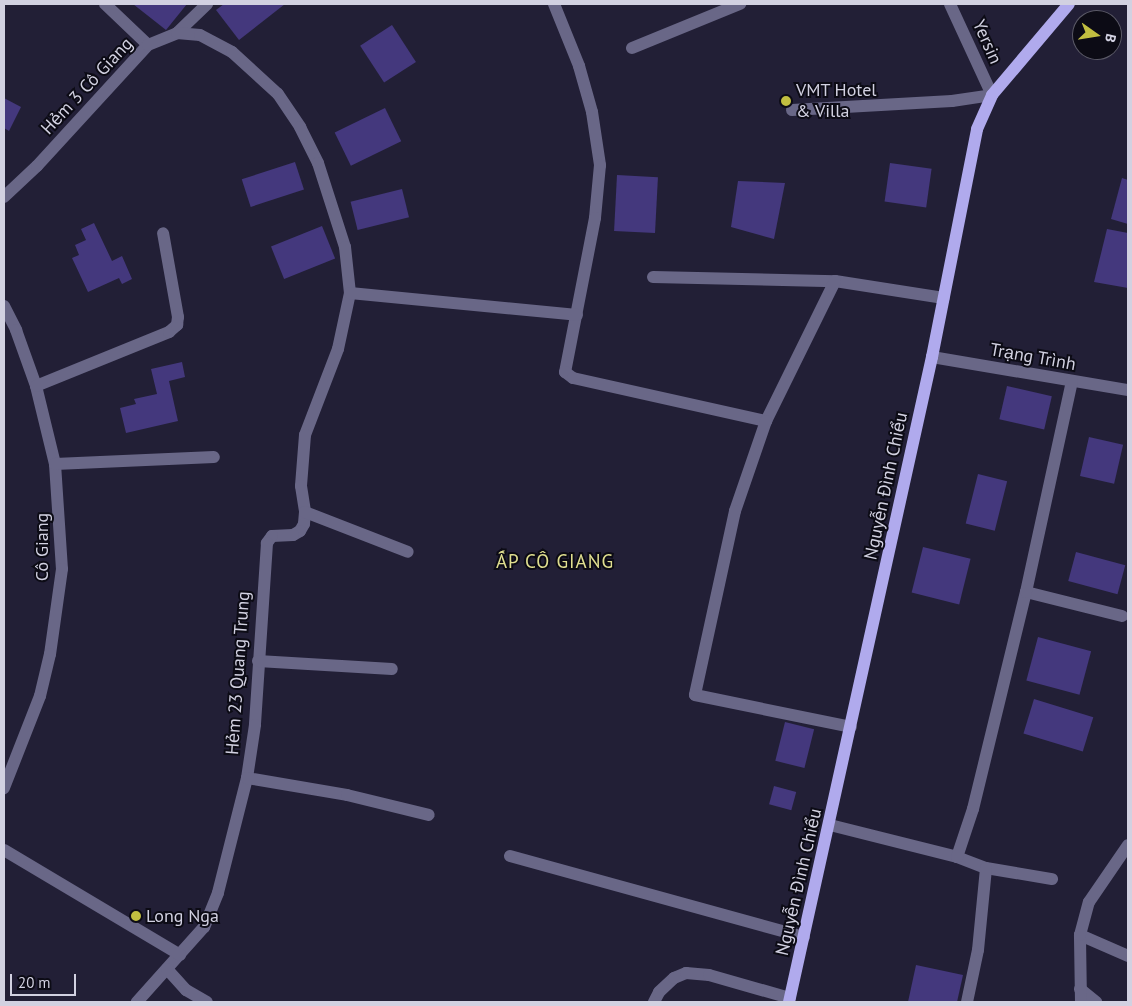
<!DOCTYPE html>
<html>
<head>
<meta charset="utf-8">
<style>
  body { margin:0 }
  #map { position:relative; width:1132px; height:1006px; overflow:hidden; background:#221f36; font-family:"PT Sans",sans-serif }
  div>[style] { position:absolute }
  .building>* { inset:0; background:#44387d; transform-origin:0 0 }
  .minor>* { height:12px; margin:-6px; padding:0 6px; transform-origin:6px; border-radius:6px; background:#696787 }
  .major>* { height:12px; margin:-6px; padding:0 6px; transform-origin:6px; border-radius:6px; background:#b0aaed }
  .dots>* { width:14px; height:14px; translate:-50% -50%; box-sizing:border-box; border:2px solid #0c0b15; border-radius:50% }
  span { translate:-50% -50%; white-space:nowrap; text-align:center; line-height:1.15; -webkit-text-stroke:4px #0c0b15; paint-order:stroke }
  .street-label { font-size:18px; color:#d2d1e1 }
  .poi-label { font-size:18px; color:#d2d1e1 }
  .left { translate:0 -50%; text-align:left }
  .neighbourhood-label { font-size:19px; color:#e0df90; letter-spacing:1px }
  .frame { position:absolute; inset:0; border:5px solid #d2d1e1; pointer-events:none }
  .north { position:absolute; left:1072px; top:10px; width:50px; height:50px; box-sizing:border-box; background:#0c0b15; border:1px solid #5b5a67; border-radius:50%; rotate:103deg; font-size:14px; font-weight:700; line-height:20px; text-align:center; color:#d2d1e1 }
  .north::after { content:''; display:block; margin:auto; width:18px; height:22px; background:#c1be40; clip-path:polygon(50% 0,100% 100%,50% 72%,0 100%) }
  .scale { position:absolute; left:10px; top:974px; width:66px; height:22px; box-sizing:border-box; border:2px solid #d2d1e1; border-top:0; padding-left:6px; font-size:15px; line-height:18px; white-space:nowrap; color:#d2d1e1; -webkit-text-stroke:4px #0c0b15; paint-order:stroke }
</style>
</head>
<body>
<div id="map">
  <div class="building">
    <i style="clip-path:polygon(133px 4px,187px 4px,166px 30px)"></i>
    <i style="clip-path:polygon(224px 4px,285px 4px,239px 40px,216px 10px)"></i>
    <i style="left:392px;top:25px;width:44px;height:38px;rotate:57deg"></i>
    <i style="clip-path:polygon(4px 98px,21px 107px,9px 131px,4px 128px)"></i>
    <i style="left:385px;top:108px;width:37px;height:56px;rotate:64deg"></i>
    <i style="left:295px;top:162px;width:29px;height:56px;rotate:72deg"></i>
    <i style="left:890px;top:163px;width:42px;height:39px;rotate:8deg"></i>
    <i style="left:617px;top:175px;width:41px;height:56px;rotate:3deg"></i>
    <i style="clip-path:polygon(1122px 178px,1128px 180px,1128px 224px,1111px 219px)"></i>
    <i style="clip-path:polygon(738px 181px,785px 183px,774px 239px,731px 227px)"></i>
    <i style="left:402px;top:189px;width:29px;height:53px;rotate:76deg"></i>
    <i style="clip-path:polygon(94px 223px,112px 261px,122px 256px,132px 279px,122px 284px,119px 278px,88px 292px,72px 258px,79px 255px,75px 245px,86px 240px,81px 229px)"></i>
    <i style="left:322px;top:226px;width:35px;height:55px;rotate:68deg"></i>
    <i style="clip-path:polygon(1107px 229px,1128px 233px,1128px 288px,1094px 282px)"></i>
    <i style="clip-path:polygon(182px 362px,185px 377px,169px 381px,178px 421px,126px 433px,120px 408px,136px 404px,134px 399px,157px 394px,151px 369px)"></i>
    <i style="left:1007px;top:386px;width:46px;height:34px;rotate:13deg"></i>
    <i style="left:1089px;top:437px;width:35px;height:40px;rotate:13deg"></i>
    <i style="left:978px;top:474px;width:30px;height:51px;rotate:14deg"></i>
    <i style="left:923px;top:547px;width:49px;height:47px;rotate:14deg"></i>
    <i style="left:1076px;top:552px;width:51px;height:30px;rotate:15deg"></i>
    <i style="left:1038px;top:637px;width:55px;height:45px;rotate:15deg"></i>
    <i style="left:1034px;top:699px;width:62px;height:36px;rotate:17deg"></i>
    <i style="left:785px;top:722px;width:30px;height:40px;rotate:14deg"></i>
    <i style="left:774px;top:786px;width:23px;height:19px;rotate:15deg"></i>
    <i style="clip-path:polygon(916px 965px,963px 975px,957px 1002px,908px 1002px)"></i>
  </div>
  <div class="minor">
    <i style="left:105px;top:4px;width:59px;rotate:43.6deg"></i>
    <i style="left:554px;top:4px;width:67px;rotate:68deg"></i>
    <i style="left:579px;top:66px;width:48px;rotate:74.2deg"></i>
    <i style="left:592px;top:112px;width:54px;rotate:81.4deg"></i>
    <i style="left:600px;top:165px;width:53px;rotate:95.4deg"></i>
    <i style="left:595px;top:218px;width:157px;rotate:101deg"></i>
    <i style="left:565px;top:372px;width:10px;rotate:37deg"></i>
    <i style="left:573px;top:378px;width:198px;rotate:12.6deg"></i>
    <i style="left:177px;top:33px;width:42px;rotate:-44deg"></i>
    <i style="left:632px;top:48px;width:117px;rotate:-22.2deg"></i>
    <i style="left:792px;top:110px;width:160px;rotate:-3.2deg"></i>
    <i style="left:952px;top:101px;width:40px;rotate:-8.5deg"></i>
    <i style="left:992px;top:95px;width:100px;rotate:-114.8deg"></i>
    <i style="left:4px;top:197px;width:45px;rotate:-43.2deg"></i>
    <i style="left:37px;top:166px;width:164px;rotate:-47.5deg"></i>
    <i style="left:148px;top:45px;width:31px;rotate:-22deg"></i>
    <i style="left:177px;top:33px;width:23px;rotate:5deg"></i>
    <i style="left:200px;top:35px;width:36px;rotate:28deg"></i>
    <i style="left:232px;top:52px;width:62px;rotate:42.4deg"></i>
    <i style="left:278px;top:94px;width:40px;rotate:56deg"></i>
    <i style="left:300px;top:127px;width:40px;rotate:63.4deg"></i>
    <i style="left:318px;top:163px;width:88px;rotate:72.2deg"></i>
    <i style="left:345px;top:247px;width:46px;rotate:83.8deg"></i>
    <i style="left:350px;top:293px;width:57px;rotate:102.1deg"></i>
    <i style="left:338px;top:349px;width:92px;rotate:111deg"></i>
    <i style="left:305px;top:435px;width:51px;rotate:94.5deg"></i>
    <i style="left:301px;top:486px;width:26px;rotate:81deg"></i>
    <i style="left:305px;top:512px;width:12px;rotate:95deg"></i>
    <i style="left:304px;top:524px;width:8px;rotate:120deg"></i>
    <i style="left:300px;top:531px;width:8px;rotate:150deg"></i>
    <i style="left:293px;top:535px;width:21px;rotate:177deg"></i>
    <i style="left:272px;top:536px;width:9px;rotate:126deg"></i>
    <i style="left:267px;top:543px;width:182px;rotate:93.8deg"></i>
    <i style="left:255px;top:725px;width:54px;rotate:98.6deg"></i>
    <i style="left:247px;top:778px;width:119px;rotate:104.2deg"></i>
    <i style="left:218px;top:893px;width:37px;rotate:112deg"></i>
    <i style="left:204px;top:927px;width:101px;rotate:131.8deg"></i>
    <i style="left:653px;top:277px;width:182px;rotate:1.3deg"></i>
    <i style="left:835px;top:281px;width:110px;rotate:8.9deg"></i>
    <i style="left:835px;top:281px;width:156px;rotate:116.2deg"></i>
    <i style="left:766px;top:421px;width:95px;rotate:109deg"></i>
    <i style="left:735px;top:511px;width:188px;rotate:102.3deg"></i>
    <i style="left:695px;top:695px;width:159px;rotate:11.6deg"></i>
    <i style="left:350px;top:293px;width:228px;rotate:5.5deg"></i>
    <i style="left:4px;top:306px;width:27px;rotate:63deg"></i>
    <i style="left:16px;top:330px;width:59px;rotate:70.3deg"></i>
    <i style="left:36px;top:386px;width:80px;rotate:76.3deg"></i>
    <i style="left:55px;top:464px;width:105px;rotate:86.2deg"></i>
    <i style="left:62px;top:569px;width:86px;rotate:98deg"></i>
    <i style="left:50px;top:654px;width:43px;rotate:103.4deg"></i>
    <i style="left:40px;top:696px;width:99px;rotate:111.4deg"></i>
    <i style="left:932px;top:357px;width:199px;rotate:9.6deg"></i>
    <i style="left:36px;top:386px;width:144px;rotate:-22.1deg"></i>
    <i style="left:169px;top:332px;width:11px;rotate:-41deg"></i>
    <i style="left:177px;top:325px;width:8px;rotate:-83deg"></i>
    <i style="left:178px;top:317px;width:85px;rotate:-100.1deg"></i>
    <i style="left:55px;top:464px;width:159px;rotate:-2.5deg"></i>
    <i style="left:305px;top:512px;width:110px;rotate:21.2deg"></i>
    <i style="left:1026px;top:592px;width:99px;rotate:14deg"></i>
    <i style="left:258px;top:661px;width:134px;rotate:3.4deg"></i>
    <i style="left:247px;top:778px;width:101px;rotate:9.6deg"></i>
    <i style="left:347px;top:795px;width:84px;rotate:13.7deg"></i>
    <i style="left:830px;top:825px;width:131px;rotate:14.1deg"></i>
    <i style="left:957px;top:857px;width:31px;rotate:21deg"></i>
    <i style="left:986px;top:868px;width:67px;rotate:9.5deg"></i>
    <i style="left:4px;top:850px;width:205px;rotate:30.8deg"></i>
    <i style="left:510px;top:856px;width:305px;rotate:15.4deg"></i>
    <i style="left:957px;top:857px;width:51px;rotate:-71.6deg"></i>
    <i style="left:973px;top:809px;width:223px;rotate:-76.3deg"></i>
    <i style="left:1026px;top:592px;width:216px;rotate:-77.7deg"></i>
    <i style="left:1080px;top:935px;width:52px;rotate:23.6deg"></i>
    <i style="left:167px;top:969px;width:28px;rotate:48deg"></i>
    <i style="left:186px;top:990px;width:24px;rotate:30deg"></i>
    <i style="left:1080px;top:989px;width:21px;rotate:39deg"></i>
    <i style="left:654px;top:1002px;width:11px;rotate:-63deg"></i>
    <i style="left:659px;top:992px;width:21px;rotate:-43deg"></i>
    <i style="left:674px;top:978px;width:13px;rotate:-23deg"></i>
    <i style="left:686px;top:973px;width:23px;rotate:5deg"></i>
    <i style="left:709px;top:975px;width:84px;rotate:15.9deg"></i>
    <i style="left:967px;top:1002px;width:53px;rotate:-78.1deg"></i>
    <i style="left:978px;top:950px;width:82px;rotate:-84.4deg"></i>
    <i style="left:1081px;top:1002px;width:67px;rotate:-90.9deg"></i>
    <i style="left:1080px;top:935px;width:34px;rotate:-75deg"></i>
    <i style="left:1089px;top:902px;width:69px;rotate:-55.6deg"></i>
  </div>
  <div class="major">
    <i style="left:789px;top:1002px;width:661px;rotate:-77.5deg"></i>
    <i style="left:932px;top:357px;width:232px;rotate:-78.8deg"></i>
    <i style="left:977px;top:129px;width:37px;rotate:-66deg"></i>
    <i style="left:992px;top:95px;width:119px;rotate:-49.8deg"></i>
  </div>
  <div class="dots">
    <i style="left:786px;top:101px;background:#c1be40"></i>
    <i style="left:136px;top:916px;background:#c1be40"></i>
  </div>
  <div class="street-label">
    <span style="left:987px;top:42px;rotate:66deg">Yersin</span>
    <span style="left:87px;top:86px;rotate:-47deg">Hẻm 3 Cô Giang</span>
    <span style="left:1033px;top:357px;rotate:10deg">Trạng Trình</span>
    <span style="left:886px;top:486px;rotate:-78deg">Nguyễn Đình Chiểu</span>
    <span style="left:42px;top:547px;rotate:-90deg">Cô Giang</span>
    <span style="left:238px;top:673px;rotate:-86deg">Hẻm 23 Quang Trung</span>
    <span style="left:799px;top:882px;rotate:-77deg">Nguyễn Đình Chiểu</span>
  </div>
  <div class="poi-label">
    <span class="left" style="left:796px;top:101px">VMT Hotel<br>&amp; Villa</span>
    <span class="left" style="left:146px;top:916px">Long Nga</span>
  </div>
  <div class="neighbourhood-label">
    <span style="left:555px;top:562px">ẤP CÔ GIANG</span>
  </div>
  <div class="frame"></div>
  <div class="north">B</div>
  <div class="scale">20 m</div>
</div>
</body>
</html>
